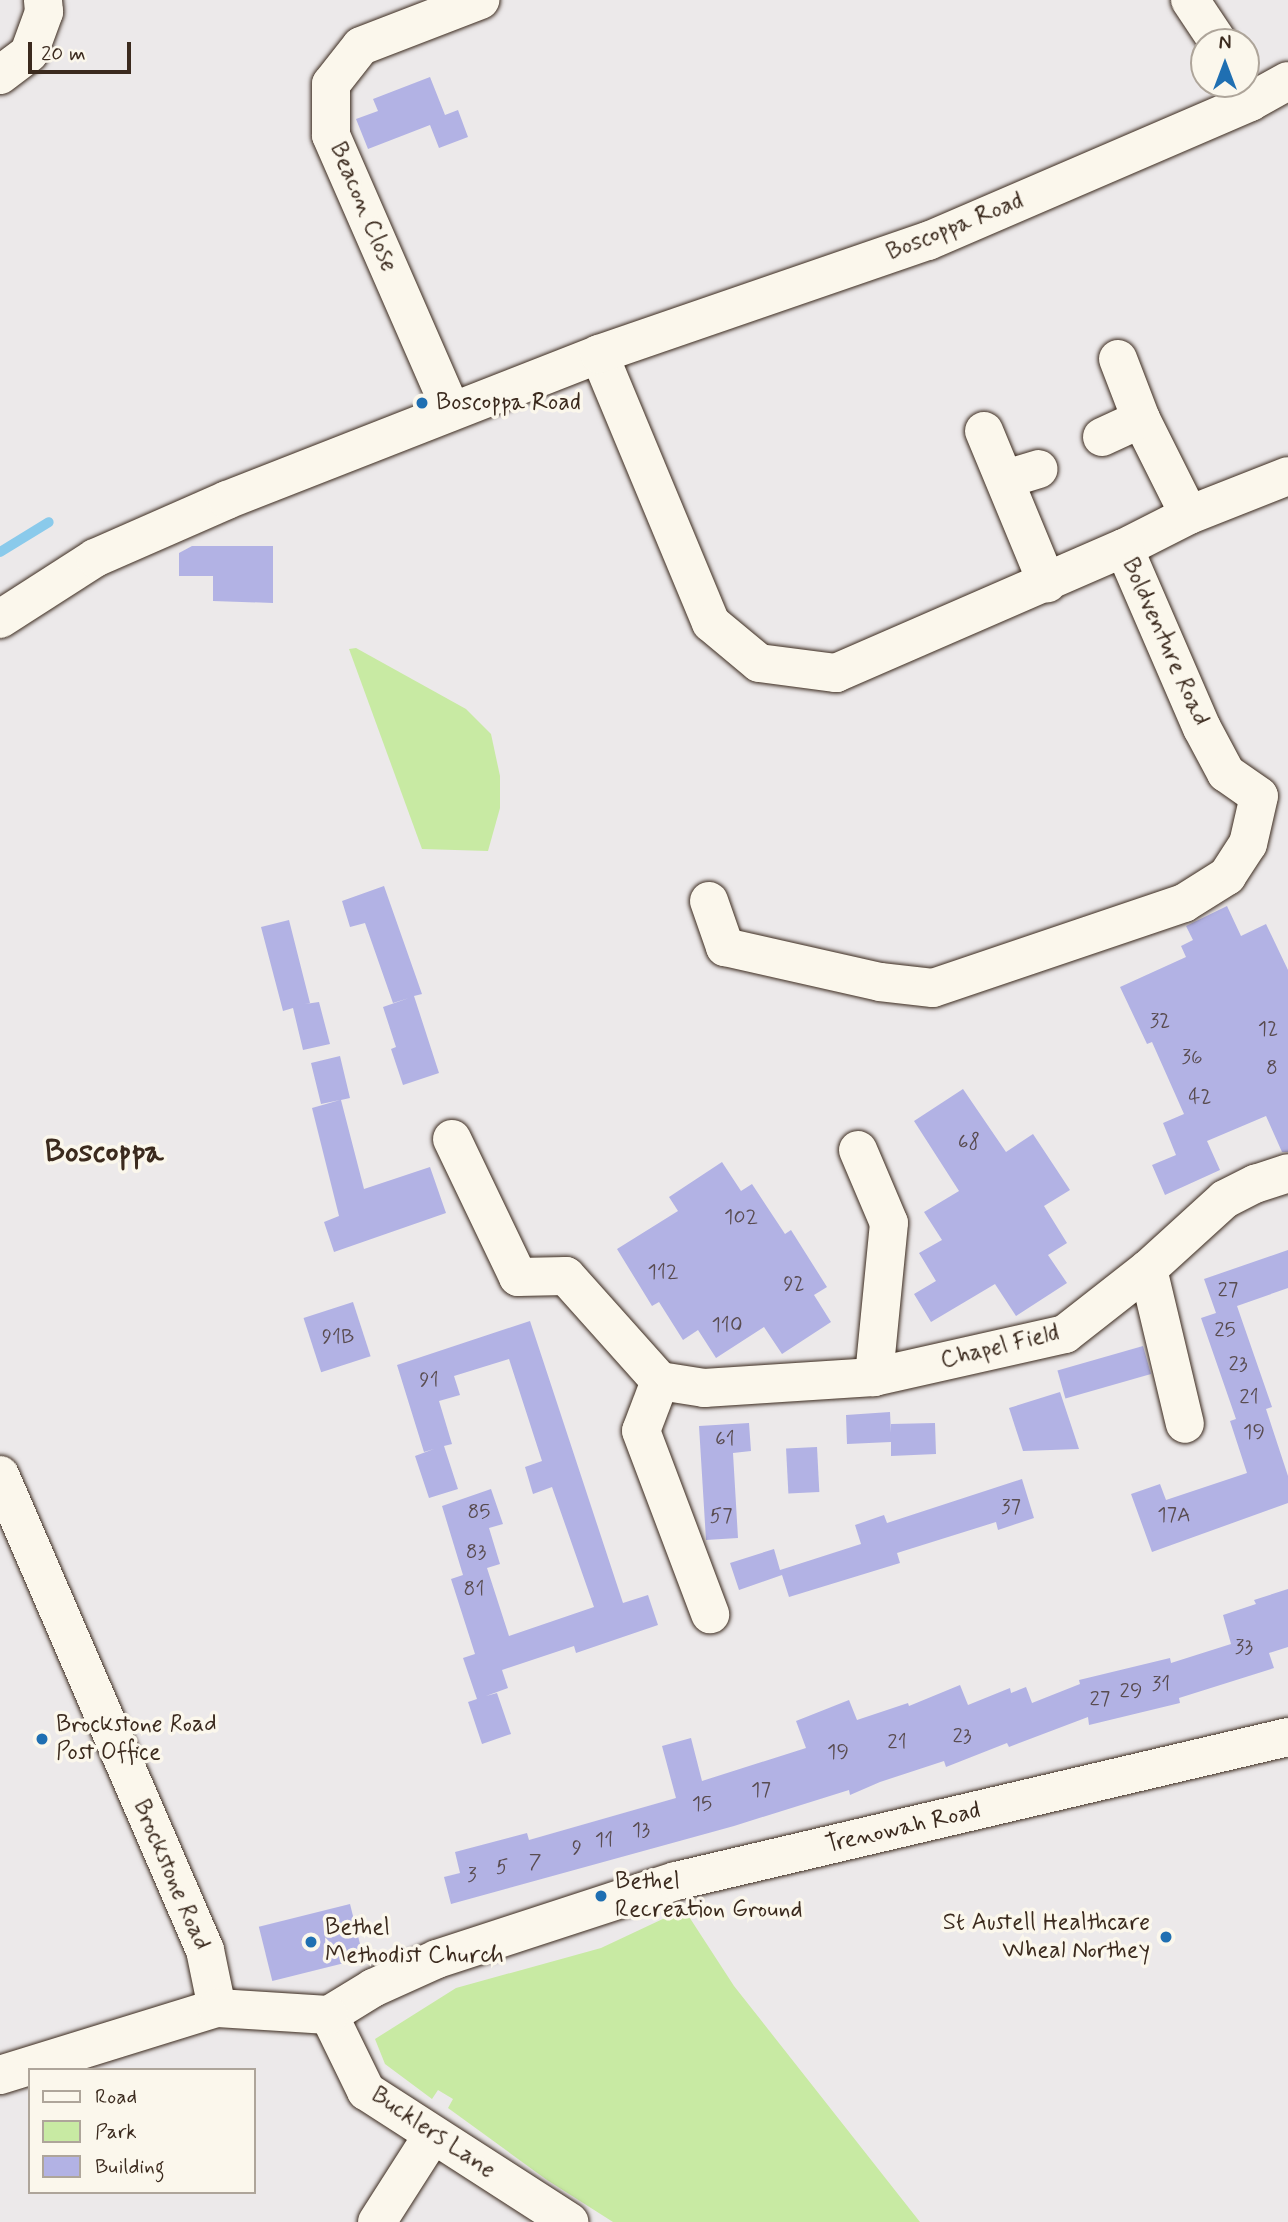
<!DOCTYPE html>
<html>
<head>
<meta charset="utf-8">
<style>
  body { margin:0 }
  #map { position:relative; width:1288px; height:2222px; overflow:hidden; background:#ece9ea; font-family:Mynerve,sans-serif }
  div>[style] { position:absolute }
  .green>* { inset:0; background:#c8eaa3 }
  .stream>* { height:10px; margin:-5px; padding:0 5px; transform-origin:5px; border-radius:5px; background:#8acaeb }
  .building>* { inset:0; background:#b2b2e4; transform-origin:0 0 }
  .roads { filter:drop-shadow(0 0 2px #3b2a1e) drop-shadow(0 0 2px #3b2a1e) }
  .minor>* { height:38px; margin:-19px; padding:0 19px; transform-origin:19px; border-radius:19px; background:#fbf7ec }
  .dots>* { width:19px; height:19px; translate:-50% -50%; box-sizing:border-box; border:4px solid #fbf7ec; border-radius:50% }
  span { translate:-50% -50%; white-space:nowrap; text-align:center; line-height:1.15; -webkit-text-stroke:7px #fbf7ec; paint-order:stroke }
  .number-label { font-size:21px; color:#594c50 }
  .number-label span { -webkit-text-stroke-width:0 }
  .street-label { font-size:24px; color:#3b2a1e }
  .poi-label { font-size:24px; color:#3b2a1e }
  .left { translate:0 -50%; text-align:left }
  .right { translate:-100% -50%; text-align:right }
  .district-label { font-size:32px; color:#3b2a1e; font-weight:700 }
  .legend { position:absolute; left:28px; top:2068px; width:228px; height:126px; box-sizing:border-box; background:#fbf7ec; border:2px solid #aea59a; margin:0; padding:9px 12px; list-style:none; font-size:21px; color:#3b2a1e }
  .legend li { display:flex; align-items:center; gap:14px; height:35px }
  .legend b { width:35px; border:2px solid #aea59a }
  .north { position:absolute; left:1190px; top:28px; width:70px; height:70px; box-sizing:border-box; background:#fbf7ec; border:2px solid #aea59a; border-radius:50%; rotate:0deg; font-size:19px; font-weight:700; line-height:28px; text-align:center; color:#3b2a1e }
  .north::after { content:''; display:block; margin:auto; width:24px; height:32px; background:#1f6fb2; clip-path:polygon(50% 0,100% 100%,50% 72%,0 100%) }
  .scale { position:absolute; left:28px; top:42px; width:103px; height:32px; box-sizing:border-box; border:4px solid #3b2a1e; border-top:0; padding-left:9px; font-size:21px; line-height:24px; white-space:nowrap; color:#3b2a1e; -webkit-text-stroke:5px #fbf7ec; paint-order:stroke }
</style>
</head>
<body>
<div id="map">
  <div class="green">
    <i style="clip-path:polygon(356px 648px,466px 709px,491px 734px,500px 776px,500px 808px,488px 851px,422px 849px,349px 649px)"></i>
    <i style="clip-path:polygon(684px 1909px,734px 1986px,920px 2222px,613px 2222px,547px 2180px,448px 2108px,453px 2099px,438px 2090px,432px 2099px,385px 2064px,375px 2039px,456px 1988px,601px 1948px)"></i>
  </div>
  <div class="stream">
    <i style="left:0;top:552px;width:57px;rotate:-31.5deg"></i>
  </div>
  <div class="building">
    <i style="clip-path:polygon(430px 77px,445px 115px,458px 110px,468px 137px,439px 148px,430px 125px,368px 149px,356px 119px,378px 111px,373px 99px)"></i>
    <i style="clip-path:polygon(192px 546px,273px 546px,273px 603px,213px 601px,213px 576px,179px 576px,179px 553px)"></i>
    <i style="clip-path:polygon(384px 886px,422px 994px,414px 996px,439px 1073px,403px 1085px,391px 1049px,396px 1047px,383px 1007px,409px 998px,393px 1003px,365px 923px,350px 927px,342px 901px)"></i>
    <i style="clip-path:polygon(1227px 906px,1241px 936px,1266px 924px,1288px 970px,1288px 1152px,1282px 1152px,1266px 1116px,1207px 1141px,1220px 1170px,1165px 1195px,1152px 1165px,1176px 1155px,1163px 1123px,1184px 1114px,1152px 1042px,1147px 1044px,1120px 987px,1186px 957px,1181px 946px,1193px 940px,1186px 926px)"></i>
    <i style="clip-path:polygon(289px 920px,310px 1003px,305px 1004px,319px 1002px,330px 1044px,303px 1050px,293px 1008px,283px 1011px,261px 927px)"></i>
    <i style="clip-path:polygon(340px 1056px,350px 1098px,341px 1100px,364px 1189px,430px 1167px,446px 1213px,334px 1252px,324px 1222px,339px 1216px,312px 1108px,340px 1100px,321px 1104px,311px 1063px)"></i>
    <i style="clip-path:polygon(963px 1089px,1006px 1152px,1033px 1134px,1070px 1190px,1044px 1206px,1067px 1243px,1048px 1255px,1067px 1283px,1016px 1316px,995px 1284px,931px 1322px,914px 1294px,936px 1281px,919px 1253px,942px 1240px,924px 1212px,959px 1191px,914px 1121px)"></i>
    <i style="clip-path:polygon(722px 1162px,741px 1191px,752px 1184px,785px 1234px,791px 1230px,827px 1287px,814px 1295px,831px 1322px,782px 1354px,764px 1327px,716px 1358px,698px 1330px,683px 1340px,659px 1302px,652px 1306px,617px 1249px,678px 1211px,669px 1197px)"></i>
    <i style="clip-path:polygon(1288px 1250px,1288px 1288px,1237px 1306px,1272px 1407px,1266px 1409px,1288px 1476px,1288px 1503px,1152px 1552px,1131px 1494px,1160px 1484px,1166px 1500px,1247px 1473px,1230px 1421px,1236px 1419px,1201px 1318px,1216px 1313px,1204px 1279px)"></i>
    <i style="left:353px;top:1302px;width:57px;height:52px;rotate:72deg"></i>
    <i style="clip-path:polygon(530px 1321px,623px 1603px,648px 1595px,658px 1625px,576px 1653px,574px 1646px,502px 1670px,508px 1688px,486px 1696px,497px 1693px,511px 1734px,482px 1744px,468px 1702px,477px 1699px,463px 1658px,475px 1654px,451px 1579px,463px 1575px,442px 1506px,491px 1489px,503px 1524px,489px 1528px,500px 1564px,487px 1568px,509px 1636px,594px 1607px,552px 1487px,533px 1494px,525px 1467px,542px 1461px,509px 1359px,454px 1376px,460px 1395px,439px 1401px,452px 1444px,444px 1446px,458px 1489px,429px 1498px,415px 1456px,434px 1449px,424px 1452px,397px 1365px)"></i>
    <i style="left:1143px;top:1346px;width:29px;height:89px;rotate:74deg"></i>
    <i style="clip-path:polygon(1060px 1392px,1079px 1449px,1023px 1451px,1009px 1408px)"></i>
    <i style="clip-path:polygon(890px 1412px,891px 1433px,891px 1424px,935px 1423px,936px 1454px,891px 1456px,891px 1442px,847px 1444px,846px 1415px)"></i>
    <i style="clip-path:polygon(749px 1423px,751px 1451px,733px 1453px,738px 1538px,706px 1540px,699px 1426px)"></i>
    <i style="left:817px;top:1447px;width:45px;height:31px;rotate:87deg"></i>
    <i style="clip-path:polygon(1022px 1479px,1034px 1518px,998px 1530px,996px 1522px,897px 1553px,900px 1563px,789px 1597px,782px 1575px,739px 1590px,730px 1563px,774px 1549px,780px 1570px,861px 1544px,855px 1525px,884px 1515px,887px 1523px)"></i>
    <i style="clip-path:polygon(1288px 1589px,1288px 1647px,1269px 1653px,1274px 1668px,1179px 1698px,1180px 1703px,1089px 1725px,1088px 1717px,1009px 1747px,1007px 1743px,946px 1767px,944px 1761px,880px 1782px,850px 1795px,849px 1790px,734px 1826px,451px 1904px,444px 1877px,460px 1873px,455px 1852px,527px 1833px,529px 1840px,676px 1798px,662px 1746px,691px 1738px,702px 1781px,806px 1748px,796px 1721px,849px 1700px,857px 1720px,908px 1703px,909px 1706px,960px 1685px,968px 1705px,1010px 1688px,1011px 1693px,1026px 1687px,1032px 1703px,1080px 1684px,1079px 1680px,1170px 1658px,1171px 1663px,1231px 1644px,1223px 1615px,1256px 1604px,1254px 1600px)"></i>
    <i style="left:350px;top:1904px;width:56px;height:94px;rotate:76deg"></i>
  </div>
  <div class="roads">
    <div class="minor">
      <i style="left:1190px;top:0;width:50px;rotate:56.3deg"></i>
      <i style="left:0;top:75px;width:36px;rotate:-37deg"></i>
      <i style="left:29px;top:53px;width:44px;rotate:-69.9deg"></i>
      <i style="left:44px;top:12px;width:12px;rotate:-95deg"></i>
      <i style="left:599px;top:354px;width:291px;rotate:67.4deg"></i>
      <i style="left:711px;top:623px;width:62px;rotate:39.8deg"></i>
      <i style="left:759px;top:663px;width:78px;rotate:7.4deg"></i>
      <i style="left:836px;top:673px;width:314px;rotate:-23.5deg"></i>
      <i style="left:1124px;top:548px;width:73px;rotate:-26.9deg"></i>
      <i style="left:1189px;top:515px;width:106px;rotate:-21.5deg"></i>
      <i style="left:1118px;top:359px;width:64px;rotate:69deg"></i>
      <i style="left:1141px;top:419px;width:107px;rotate:63.4deg"></i>
      <i style="left:451px;top:410px;width:300px;rotate:-113.6deg"></i>
      <i style="left:331px;top:135px;width:51px;rotate:-90deg"></i>
      <i style="left:331px;top:84px;width:48px;rotate:-51.7deg"></i>
      <i style="left:361px;top:46px;width:128px;rotate:-21.1deg"></i>
      <i style="left:984px;top:431px;width:165px;rotate:67.5deg"></i>
      <i style="left:1102px;top:437px;width:43px;rotate:-24.8deg"></i>
      <i style="left:1006px;top:479px;width:34px;rotate:-17deg"></i>
      <i style="left:1124px;top:548px;width:196px;rotate:66.6deg"></i>
      <i style="left:1202px;top:728px;width:51px;rotate:61.9deg"></i>
      <i style="left:1226px;top:773px;width:40px;rotate:34.9deg"></i>
      <i style="left:0;top:619px;width:113px;rotate:-32.7deg"></i>
      <i style="left:95px;top:558px;width:144px;rotate:-23.7deg"></i>
      <i style="left:227px;top:500px;width:400px;rotate:-21.4deg"></i>
      <i style="left:599px;top:354px;width:348px;rotate:-19deg"></i>
      <i style="left:928px;top:241px;width:351px;rotate:-23.3deg"></i>
      <i style="left:1250px;top:102px;width:43px;rotate:-28.9deg"></i>
      <i style="left:709px;top:901px;width:49px;rotate:70.8deg"></i>
      <i style="left:725px;top:947px;width:159px;rotate:12.7deg"></i>
      <i style="left:880px;top:982px;width:53px;rotate:6.5deg"></i>
      <i style="left:933px;top:988px;width:265px;rotate:-18.7deg"></i>
      <i style="left:1184px;top:903px;width:51px;rotate:-32.1deg"></i>
      <i style="left:1227px;top:876px;width:38px;rotate:-57deg"></i>
      <i style="left:1248px;top:844px;width:49px;rotate:-77.1deg"></i>
      <i style="left:452px;top:1139px;width:153px;rotate:64.4deg"></i>
      <i style="left:518px;top:1277px;width:48px;rotate:-1.2deg"></i>
      <i style="left:566px;top:1276px;width:141px;rotate:48.2deg"></i>
      <i style="left:660px;top:1381px;width:45px;rotate:9deg"></i>
      <i style="left:704px;top:1388px;width:170px;rotate:-3.7deg"></i>
      <i style="left:874px;top:1377px;width:196px;rotate:-12.7deg"></i>
      <i style="left:1065px;top:1334px;width:105px;rotate:-38.1deg"></i>
      <i style="left:1148px;top:1269px;width:104px;rotate:-42.3deg"></i>
      <i style="left:1225px;top:1199px;width:34px;rotate:-27deg"></i>
      <i style="left:1255px;top:1184px;width:35px;rotate:-18deg"></i>
      <i style="left:858px;top:1150px;width:79px;rotate:67deg"></i>
      <i style="left:889px;top:1223px;width:155px;rotate:95.6deg"></i>
      <i style="left:1148px;top:1269px;width:159px;rotate:76.6deg"></i>
      <i style="left:660px;top:1381px;width:53px;rotate:110.8deg"></i>
      <i style="left:641px;top:1431px;width:196px;rotate:69.3deg"></i>
      <i style="left:0;top:1475px;width:517px;rotate:66.66deg"></i>
      <i style="left:205px;top:1950px;width:59px;rotate:78.3deg"></i>
      <i style="left:329px;top:2015px;width:52px;rotate:-31.5deg"></i>
      <i style="left:373px;top:1988px;width:70px;rotate:-24.4deg"></i>
      <i style="left:437px;top:1959px;width:251px;rotate:-18.1deg"></i>
      <i style="left:676px;top:1881px;width:629px;rotate:-13.24deg"></i>
      <i style="left:329px;top:2015px;width:85px;rotate:64deg"></i>
      <i style="left:366px;top:2091px;width:242px;rotate:32.8deg"></i>
      <i style="left:0;top:2075px;width:227px;rotate:-17.2deg"></i>
      <i style="left:217px;top:2008px;width:112px;rotate:3.6deg"></i>
      <i style="left:377px;top:2222px;width:102px;rotate:-57.4deg"></i>
    </div>
  </div>
  <div class="dots">
    <i style="left:422px;top:403px;background:#1f6fb2"></i>
    <i style="left:42px;top:1739px;background:#1f6fb2"></i>
    <i style="left:601px;top:1896px;background:#1f6fb2"></i>
    <i style="left:1166px;top:1937px;background:#1f6fb2"></i>
    <i style="left:311px;top:1942px;background:#1f6fb2"></i>
  </div>
  <div class="number-label">
    <span style="left:1160px;top:1021px">32</span>
    <span style="left:1268px;top:1029px">12</span>
    <span style="left:1192px;top:1057px">36</span>
    <span style="left:1272px;top:1068px">8</span>
    <span style="left:1200px;top:1097px">42</span>
    <span style="left:969px;top:1142px">68</span>
    <span style="left:741px;top:1217px">102</span>
    <span style="left:663px;top:1272px">112</span>
    <span style="left:794px;top:1284px">92</span>
    <span style="left:1228px;top:1290px">27</span>
    <span style="left:727px;top:1325px">110</span>
    <span style="left:1225px;top:1330px">25</span>
    <span style="left:338px;top:1337px">91B</span>
    <span style="left:1238px;top:1364px">23</span>
    <span style="left:429px;top:1380px">91</span>
    <span style="left:1249px;top:1397px">21</span>
    <span style="left:1254px;top:1432px">19</span>
    <span style="left:725px;top:1439px">61</span>
    <span style="left:1011px;top:1507px">37</span>
    <span style="left:479px;top:1512px">85</span>
    <span style="left:1174px;top:1515px">17A</span>
    <span style="left:721px;top:1516px">57</span>
    <span style="left:476px;top:1552px">83</span>
    <span style="left:474px;top:1589px">81</span>
    <span style="left:1244px;top:1647px">33</span>
    <span style="left:1161px;top:1684px">31</span>
    <span style="left:1131px;top:1691px">29</span>
    <span style="left:1100px;top:1699px">27</span>
    <span style="left:962px;top:1736px">23</span>
    <span style="left:897px;top:1742px">21</span>
    <span style="left:838px;top:1752px">19</span>
    <span style="left:761px;top:1790px">17</span>
    <span style="left:702px;top:1804px">15</span>
    <span style="left:641px;top:1830px">13</span>
    <span style="left:604px;top:1840px">11</span>
    <span style="left:577px;top:1848px">9</span>
    <span style="left:535px;top:1862px">7</span>
    <span style="left:502px;top:1867px">5</span>
    <span style="left:472px;top:1875px">3</span>
  </div>
  <div class="street-label">
    <span style="left:363px;top:207px;rotate:67deg">Beacon Close</span>
    <span style="left:955px;top:227px;rotate:-22deg">Boscoppa Road</span>
    <span style="left:1165px;top:642px;rotate:66deg">Boldventure Road</span>
    <span style="left:1000px;top:1347px;rotate:-14deg">Chapel Field</span>
    <span style="left:903px;top:1828px;rotate:-13deg">Trenowah Road</span>
    <span style="left:171px;top:1875px;rotate:67deg">Brockstone Road</span>
    <span style="left:433px;top:2133px;rotate:34deg">Bucklers Lane</span>
  </div>
  <div class="poi-label">
    <span class="left" style="left:436px;top:403px">Boscoppa Road</span>
    <span class="left" style="left:56px;top:1739px">Brockstone Road<br>Post Office</span>
    <span class="left" style="left:615px;top:1896px">Bethel<br>Recreation Ground</span>
    <span class="right" style="left:1150px;top:1937px">St Austell Healthcare<br>Wheal Northey</span>
    <span class="left" style="left:325px;top:1942px">Bethel<br>Methodist Church</span>
  </div>
  <div class="district-label">
    <span style="left:104px;top:1152px">Boscoppa</span>
  </div>
  <ul class="legend">
  <li><b style="height:9px;background:#fbf7ec"></b>Road</li>
  <li><b style="height:19px;background:#c8eaa3"></b>Park</li>
  <li><b style="height:19px;background:#b2b2e4"></b>Building</li>
  </ul>
  <div class="north">N</div>
  <div class="scale">20 m</div>
</div>
</body>
</html>
